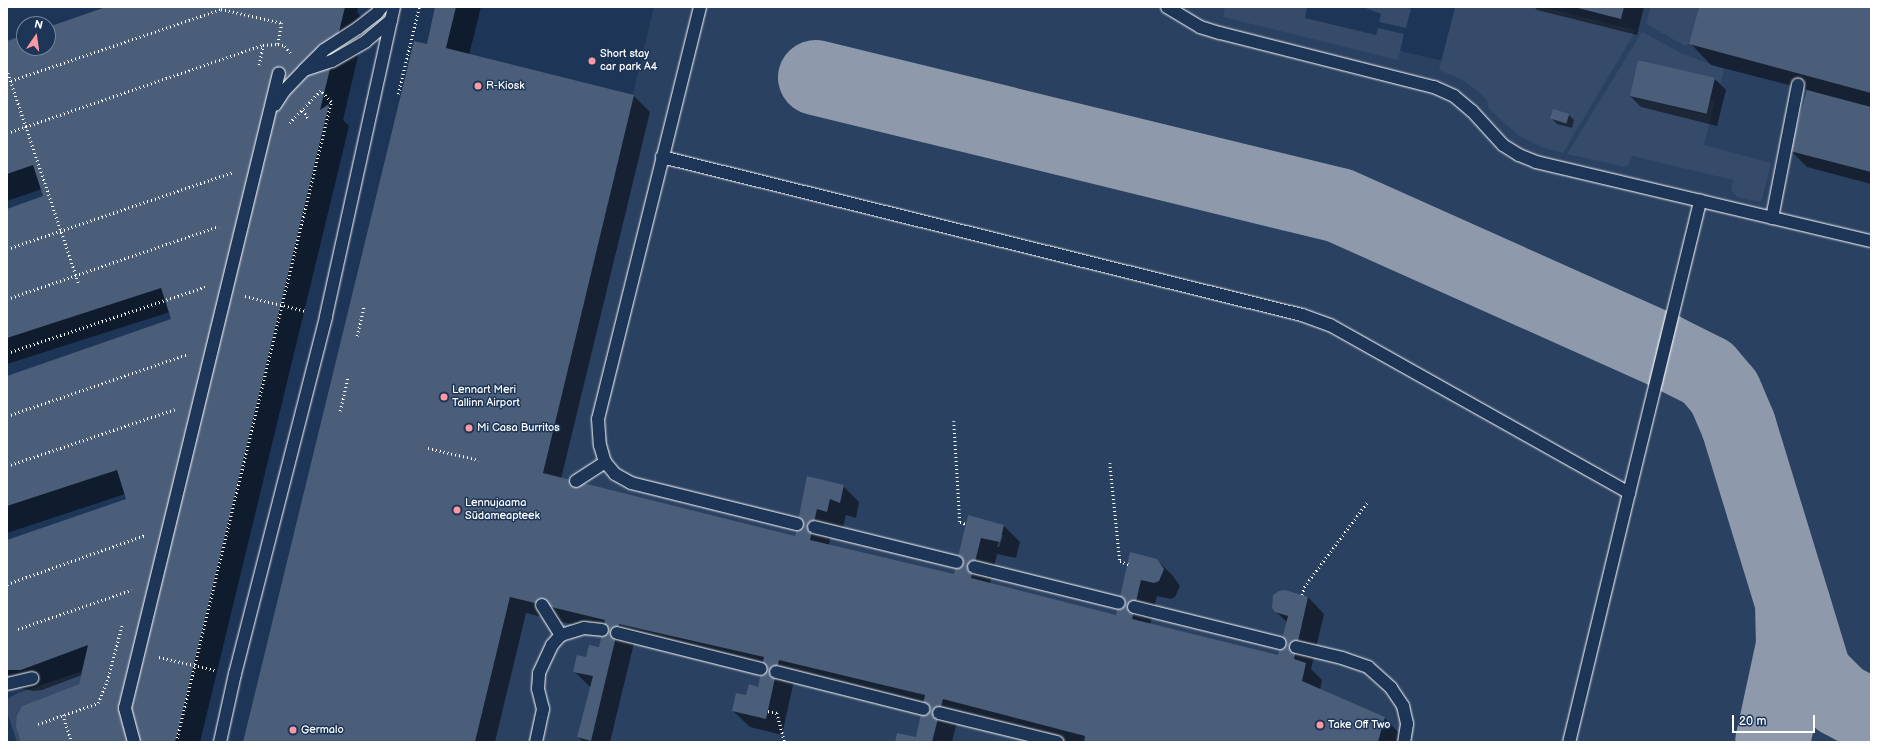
<!DOCTYPE html>
<html>
<head>
<meta charset="utf-8">
<style>
  body { margin:0 }
  #map { position:relative; width:1878px; height:749px; overflow:hidden; background:#1d3557; font-family:"Balsamiq Sans",sans-serif }
  div>[style] { position:absolute }
  .built>* { inset:0; background:#2a4161 }
  .green>* { inset:0; background:#364b69 }
  .shadow>* { inset:0; background:#0007 }
  .taxiway>* { height:75px; margin:-37.5px; padding:0 37.5px; transform-origin:37.5px; border-radius:37.5px; background:#8e9aab }
  .building>* { inset:0; background:#4a5d79; transform-origin:0 0 }
  .path>* { height:2.5px; margin-top:-1.25px; transform-origin:0; background:repeating-linear-gradient(90deg,#fff 0 1px,transparent 0 4px) }
  .roads { filter:drop-shadow(0 0 1px #fff) drop-shadow(0 0 1px #fff) }
  .lane>* { height:12px; margin:-6px; padding:0 6px; transform-origin:6px; border-radius:6px; background:#1d3557 }
  .dots>* { width:11px; height:11px; translate:-50% -50%; box-sizing:border-box; border:2px solid #1d3557; border-radius:50% }
  span { translate:-50% -50%; white-space:nowrap; text-align:center; line-height:1.15; -webkit-text-stroke:3px #1d3557; paint-order:stroke }
  .poi-label { font-size:11px; color:#fff }
  .left { translate:0 -50%; text-align:left }
  .frame { position:absolute; inset:0; border:8px solid #fff; pointer-events:none }
  .north { position:absolute; left:16px; top:16px; width:40px; height:40px; box-sizing:border-box; background:#1d3557; border:1px solid #77869a; border-radius:50%; rotate:13deg; font-size:11px; font-weight:700; line-height:16px; text-align:center; color:#fff }
  .north::after { content:''; display:block; margin:auto; width:14px; height:18px; background:#ff9aa2; clip-path:polygon(50% 0,100% 100%,50% 72%,0 100%) }
  .scale { position:absolute; left:1732px; top:715px; width:83px; height:18px; box-sizing:border-box; border:2px solid #fff; border-top:0; padding-left:5px; font-size:12px; line-height:14px; white-space:nowrap; color:#fff; -webkit-text-stroke:3px #1d3557; paint-order:stroke }
</style>
</head>
<body>
<div id="map">
  <div class="built">
    <i style="clip-path:polygon(654px 7px,1245px 7px,1244px 15px,1496px 73px,1512px 7px,1871px 7px,1871px 742px,475px 742px)"></i>
  </div>
  <div class="green">
    <i style="clip-path:polygon(1225px 7px,1307px 7px,1305px 18px,1376px 35px,1378px 28px,1404px 34px,1398px 60px,1223px 17px)"></i>
    <i style="clip-path:polygon(1363px 7px,1405px 7px,1411px 9px,1406px 28px,1379px 22px,1381px 14px)"></i>
    <i style="clip-path:polygon(1455px 7px,1544px 7px,1636px 30px,1563px 153px,1544px 148px,1519px 136px,1489px 109px,1487px 100px,1476px 90px,1463px 80px,1439px 70px)"></i>
    <i style="clip-path:polygon(1650px 7px,1699px 7px,1689px 44px,1685px 46px,1646px 24px)"></i>
    <i style="clip-path:polygon(1642px 32px,1683px 54px,1724px 69px,1721px 83px,1715px 81px,1715px 78px,1638px 60px,1629px 96px,1706px 115px,1710px 99px,1715px 101px,1704px 145px,1771px 163px,1762px 200px,1760px 202px,1737px 197px,1731px 190px,1733px 180px,1632px 156px,1628px 165px,1625px 167px,1567px 154px)"></i>
    <i style="clip-path:polygon(82px 671px,79px 684px,22px 706px,17px 715px,21px 742px,17px 742px,7px 712px,7px 702px,9px 698px,18px 693px)"></i>
  </div>
  <div class="shadow">
    <i style="clip-path:polygon(110px 7px,358px 7px,357px 12px,366px 22px,343px 120px,349px 126px,200px 742px,22px 742px,80px 685px,82px 675px,42px 690px,34px 691px,23px 689px,7px 673px,7px 541px,127px 500px,125px 494px,7px 533px,7px 377px,172px 320px,170px 312px,7px 364px,7px 210px,44px 197px,42px 189px,7px 201px,7px 42px,24px 37px,24px 48px,48px 48px,48px 28px)"></i>
    <i style="clip-path:polygon(evenodd,436px 7px,481px 7px,469px 55px,634px 96px,650px 112px,561px 479px,795px 537px,808px 477px,843px 486px,859px 502px,856px 518px,846px 515px,843px 528px,833px 525px,829px 545px,955px 576px,969px 516px,1004px 526px,1020px 542px,1016px 558px,997px 554px,990px 584px,1117px 616px,1131px 553px,1157px 560px,1173px 576px,1180px 586px,1175px 597px,1171px 599px,1157px 596px,1150px 625px,1279px 657px,1287px 622px,1276px 612px,1308px 597px,1324px 614px,1311px 669px,1322px 680px,1320px 690px,1384px 717px,1400px 734px,1398px 742px,1065px 742px,959px 714px,952px 742px,896px 742px,917px 738px,924px 706px,795px 676px,782px 735px,750px 727px,733px 711px,747px 696px,759px 688px,763px 668px,635px 639px,610px 742px,584px 742px,578px 737px,591px 688px,574px 671px,599px 649px,603px 632px,526px 613px,495px 742px,244px 742px,430px 46px,436px 7px,1001px 535px,1003px 535px,999px 547px,997px 547px,1001px 535px)"></i>
    <i style="clip-path:polygon(1534px 7px,1644px 7px,1637px 35px,1537px 10px)"></i>
    <i style="clip-path:polygon(1700px 7px,1871px 8px,1871px 184px,1807px 167px,1791px 151px,1808px 90px,1711px 65px,1691px 44px)"></i>
    <i style="clip-path:polygon(1715px 79px,1726px 90px,1717px 126px,1641px 107px,1630px 96px)"></i>
    <i style="clip-path:polygon(1569px 115px,1574px 120px,1572px 128px,1557px 124px,1552px 119px)"></i>
  </div>
  <div class="taxiway">
    <i style="left:815px;top:77px;width:539px;rotate:13.73deg"></i>
    <i style="left:1339px;top:205px;width:357px;rotate:24.1deg"></i>
    <i style="left:1665px;top:351px;width:47px;rotate:26.6deg"></i>
    <i style="left:1707px;top:372px;width:26px;rotate:50deg"></i>
    <i style="left:1724px;top:392px;width:36px;rotate:67deg"></i>
    <i style="left:1738px;top:425px;width:185px;rotate:73deg"></i>
    <i style="left:1792px;top:602px;width:43px;rotate:88.7deg"></i>
    <i style="left:1793px;top:645px;width:99px;rotate:102.2deg"></i>
    <i style="left:1793px;top:605px;width:72px;rotate:73.1deg"></i>
    <i style="left:1814px;top:674px;width:35px;rotate:45deg"></i>
    <i style="left:1839px;top:699px;width:36px;rotate:28deg"></i>
  </div>
  <div class="building">
    <i style="clip-path:polygon(106px 7px,345px 7px,320px 110px,329px 104px,175px 742px,21px 742px,16px 727px,17px 715px,22px 706px,79px 684px,88px 645px,21px 670px,7px 670px,7px 540px,126px 499px,117px 470px,7px 506px,7px 376px,171px 319px,161px 288px,7px 338px,7px 209px,43px 196px,33px 165px,7px 174px,7px 41px,24px 35px,24px 48px,48px 48px,48px 27px)"></i>
    <i style="clip-path:polygon(435px 7px,456px 7px,446px 48px,634px 95px,543px 473px,795px 536px,807px 476px,844px 485px,840px 503px,830px 499px,827px 512px,817px 509px,810px 540px,954px 574px,968px 515px,1004px 525px,1000px 542px,981px 538px,971px 578px,1116px 615px,1130px 552px,1157px 559px,1164px 569px,1159px 581px,1154px 583px,1141px 580px,1132px 619px,1278px 655px,1288px 616px,1275px 612px,1272px 608px,1273px 595px,1279px 591px,1285px 590px,1308px 597px,1294px 659px,1306px 663px,1302px 681px,1385px 717px,1378px 742px,1109px 742px,1103px 741px,1103px 742px,1084px 742px,1085px 736px,943px 699px,932px 742px,895px 742px,897px 733px,916px 737px,925px 695px,779px 660px,766px 719px,732px 711px,736px 693px,746px 695px,749px 684px,758px 687px,764px 657px,619px 624px,591px 741px,577px 737px,593px 676px,573px 672px,577px 655px,586px 657px,589px 645px,599px 647px,605px 620px,510px 597px,475px 742px,243px 742px,414px 41px,427px 44px)"></i>
    <i style="clip-path:polygon(1574px 7px,1624px 7px,1621px 19px)"></i>
    <i style="clip-path:polygon(1699px 7px,1871px 7px,1871px 93px,1689px 44px)"></i>
    <i style="left:1638px;top:60px;width:79px;height:37px;rotate:13deg"></i>
    <i style="clip-path:polygon(1807px 90px,1871px 107px,1871px 172px,1790px 151px)"></i>
    <i style="left:1553px;top:109px;width:17px;height:10px;rotate:17deg"></i>
  </div>
  <div class="path">
    <i style="left:259px;top:65px;width:20px;rotate:-79deg"></i>
    <i style="left:263px;top:45px;width:15px;rotate:-4deg"></i>
    <i style="left:278px;top:44px;width:7px;rotate:16deg"></i>
    <i style="left:285px;top:46px;width:10px;rotate:53deg"></i>
    <i style="left:8px;top:73px;width:223px;rotate:71.4deg"></i>
    <i style="left:7px;top:82px;width:226px;rotate:-18.8deg"></i>
    <i style="left:221px;top:9px;width:63px;rotate:12.9deg"></i>
    <i style="left:282px;top:23px;width:21px;rotate:101deg"></i>
    <i style="left:398px;top:94px;width:89px;rotate:-76.4deg"></i>
    <i style="left:303px;top:110px;width:9px;rotate:58deg"></i>
    <i style="left:7px;top:133px;width:271px;rotate:-19deg"></i>
    <i style="left:7px;top:249px;width:239px;rotate:-18.8deg"></i>
    <i style="left:245px;top:296px;width:63px;rotate:13.8deg"></i>
    <i style="left:7px;top:299px;width:224px;rotate:-19deg"></i>
    <i style="left:357px;top:336px;width:31px;rotate:-77deg"></i>
    <i style="left:7px;top:353px;width:208px;rotate:-18.5deg"></i>
    <i style="left:204px;top:287px;width:3px"></i>
    <i style="left:340px;top:411px;width:36px;rotate:-77deg"></i>
    <i style="left:7px;top:416px;width:191px;rotate:-18.9deg"></i>
    <i style="left:954px;top:421px;width:101px;rotate:86.6deg"></i>
    <i style="left:960px;top:522px;width:6px;rotate:18deg"></i>
    <i style="left:428px;top:448px;width:52px;rotate:13.2deg"></i>
    <i style="left:1110px;top:463px;width:99px;rotate:84.2deg"></i>
    <i style="left:1120px;top:561px;width:9px;rotate:21deg"></i>
    <i style="left:7px;top:466px;width:177px;rotate:-18.7deg"></i>
    <i style="left:7px;top:584px;width:146px;rotate:-19.5deg"></i>
    <i style="left:1302px;top:595px;width:8px;rotate:-76deg"></i>
    <i style="left:1304px;top:587px;width:107px;rotate:-53.3deg"></i>
    <i style="left:18px;top:629px;width:120px;rotate:-19deg"></i>
    <i style="left:159px;top:657px;width:57px;rotate:13.1deg"></i>
    <i style="left:768px;top:711px;width:9px;rotate:13deg"></i>
    <i style="left:777px;top:713px;width:30px;rotate:75deg"></i>
    <i style="left:63px;top:715px;width:28px;rotate:72deg"></i>
    <i style="left:38px;top:724px;width:64px;rotate:-19.3deg"></i>
    <i style="left:98px;top:703px;width:24px;rotate:-68deg"></i>
    <i style="left:107px;top:681px;width:58px;rotate:-75deg"></i>
    <i style="left:176px;top:742px;width:659px;rotate:-76.39deg"></i>
    <i style="left:331px;top:102px;width:15px;rotate:-132deg"></i>
    <i style="left:321px;top:91px;width:47px;rotate:134.1deg"></i>
  </div>
  <div class="roads">
    <div class="lane">
      <i style="left:700px;top:7px;width:424px;rotate:103.9deg"></i>
      <i style="left:598px;top:419px;width:26px;rotate:86deg"></i>
      <i style="left:600px;top:445px;width:18px;rotate:74deg"></i>
      <i style="left:605px;top:462px;width:16px;rotate:50deg"></i>
      <i style="left:615px;top:474px;width:18px;rotate:29deg"></i>
      <i style="left:631px;top:483px;width:171px;rotate:13.9deg"></i>
      <i style="left:1167px;top:7px;width:39px;rotate:31deg"></i>
      <i style="left:1200px;top:27px;width:21px;rotate:17deg"></i>
      <i style="left:1220px;top:33px;width:221px;rotate:14.2deg"></i>
      <i style="left:1434px;top:87px;width:22px;rotate:24deg"></i>
      <i style="left:1454px;top:96px;width:23px;rotate:40deg"></i>
      <i style="left:1472px;top:111px;width:46px;rotate:47.6deg"></i>
      <i style="left:1503px;top:145px;width:19px;rotate:32deg"></i>
      <i style="left:1519px;top:155px;width:18px;rotate:22deg"></i>
      <i style="left:1536px;top:162px;width:344px;rotate:13.3deg"></i>
      <i style="left:305px;top:69px;width:27px;rotate:-45deg"></i>
      <i style="left:324px;top:50px;width:40px;rotate:-32.9deg"></i>
      <i style="left:358px;top:28px;width:24px;rotate:-38deg"></i>
      <i style="left:377px;top:13px;width:8px;rotate:-50deg"></i>
      <i style="left:275px;top:105px;width:17px;rotate:-57deg"></i>
      <i style="left:284px;top:91px;width:29px;rotate:-46deg"></i>
      <i style="left:304px;top:70px;width:29px;rotate:-18deg"></i>
      <i style="left:332px;top:61px;width:39px;rotate:-30deg"></i>
      <i style="left:366px;top:41px;width:33px;rotate:-40deg"></i>
      <i style="left:391px;top:20px;width:13px;rotate:-77deg"></i>
      <i style="left:662px;top:157px;width:659px;rotate:13.87deg"></i>
      <i style="left:1302px;top:315px;width:30px;rotate:20deg"></i>
      <i style="left:1330px;top:325px;width:343px;rotate:29.3deg"></i>
      <i style="left:1629px;top:493px;width:256px;rotate:103.5deg"></i>
      <i style="left:1772px;top:218px;width:136px;rotate:-79deg"></i>
      <i style="left:576px;top:481px;width:35px;rotate:-33deg"></i>
      <i style="left:1629px;top:493px;width:301px;rotate:-76.3deg"></i>
      <i style="left:814px;top:527px;width:147px;rotate:13.8deg"></i>
      <i style="left:974px;top:567px;width:149px;rotate:13.9deg"></i>
      <i style="left:542px;top:605px;width:36px;rotate:58deg"></i>
      <i style="left:1134px;top:607px;width:150px;rotate:13.9deg"></i>
      <i style="left:617px;top:633px;width:148px;rotate:14deg"></i>
      <i style="left:1296px;top:647px;width:47px;rotate:13.4deg"></i>
      <i style="left:1342px;top:658px;width:28px;rotate:19deg"></i>
      <i style="left:1368px;top:667px;width:31px;rotate:42deg"></i>
      <i style="left:1391px;top:688px;width:22px;rotate:56deg"></i>
      <i style="left:1403px;top:706px;width:18px;rotate:77deg"></i>
      <i style="left:1407px;top:724px;width:18px;rotate:99deg"></i>
      <i style="left:776px;top:672px;width:152px;rotate:14.1deg"></i>
      <i style="left:7px;top:684px;width:26px;rotate:-13deg"></i>
      <i style="left:939px;top:713px;width:122px;rotate:13.8deg"></i>
      <i style="left:134px;top:742px;width:35px;rotate:-105deg"></i>
      <i style="left:125px;top:708px;width:653px;rotate:-76.37deg"></i>
      <i style="left:220px;top:742px;width:70px;rotate:-77.6deg"></i>
      <i style="left:235px;top:674px;width:369px;rotate:-75.7deg"></i>
      <i style="left:326px;top:316px;width:303px;rotate:-77.6deg"></i>
      <i style="left:536px;top:742px;width:34px;rotate:-78deg"></i>
      <i style="left:543px;top:709px;width:21px;rotate:-104deg"></i>
      <i style="left:538px;top:689px;width:16px;rotate:-86deg"></i>
      <i style="left:539px;top:673px;width:31px;rotate:-65deg"></i>
      <i style="left:552px;top:645px;width:13px;rotate:-48deg"></i>
      <i style="left:561px;top:635px;width:24px;rotate:-17deg"></i>
      <i style="left:584px;top:628px;width:18px;rotate:6deg"></i>
    </div>
  </div>
  <div class="dots">
    <i style="left:592px;top:61px;background:#ff9aa2"></i>
    <i style="left:478px;top:86px;background:#ff9aa2"></i>
    <i style="left:444px;top:397px;background:#ff9aa2"></i>
    <i style="left:469px;top:428px;background:#ff9aa2"></i>
    <i style="left:457px;top:510px;background:#ff9aa2"></i>
    <i style="left:1320px;top:725px;background:#ff9aa2"></i>
    <i style="left:293px;top:730px;background:#ff9aa2"></i>
  </div>
  <div class="poi-label">
    <span class="left" style="left:600px;top:61px">Short stay<br>car park A4</span>
    <span class="left" style="left:486px;top:86px">R-Kiosk</span>
    <span class="left" style="left:452px;top:397px">Lennart Meri<br>Tallinn Airport</span>
    <span class="left" style="left:477px;top:428px">Mi Casa Burritos</span>
    <span class="left" style="left:465px;top:510px">Lennujaama<br>Südameapteek</span>
    <span class="left" style="left:1328px;top:725px">Take Off Two</span>
    <span class="left" style="left:301px;top:730px">Germalo</span>
  </div>
  <div class="frame"></div>
  <div class="north">N</div>
  <div class="scale">20 m</div>
</div>
</body>
</html>
